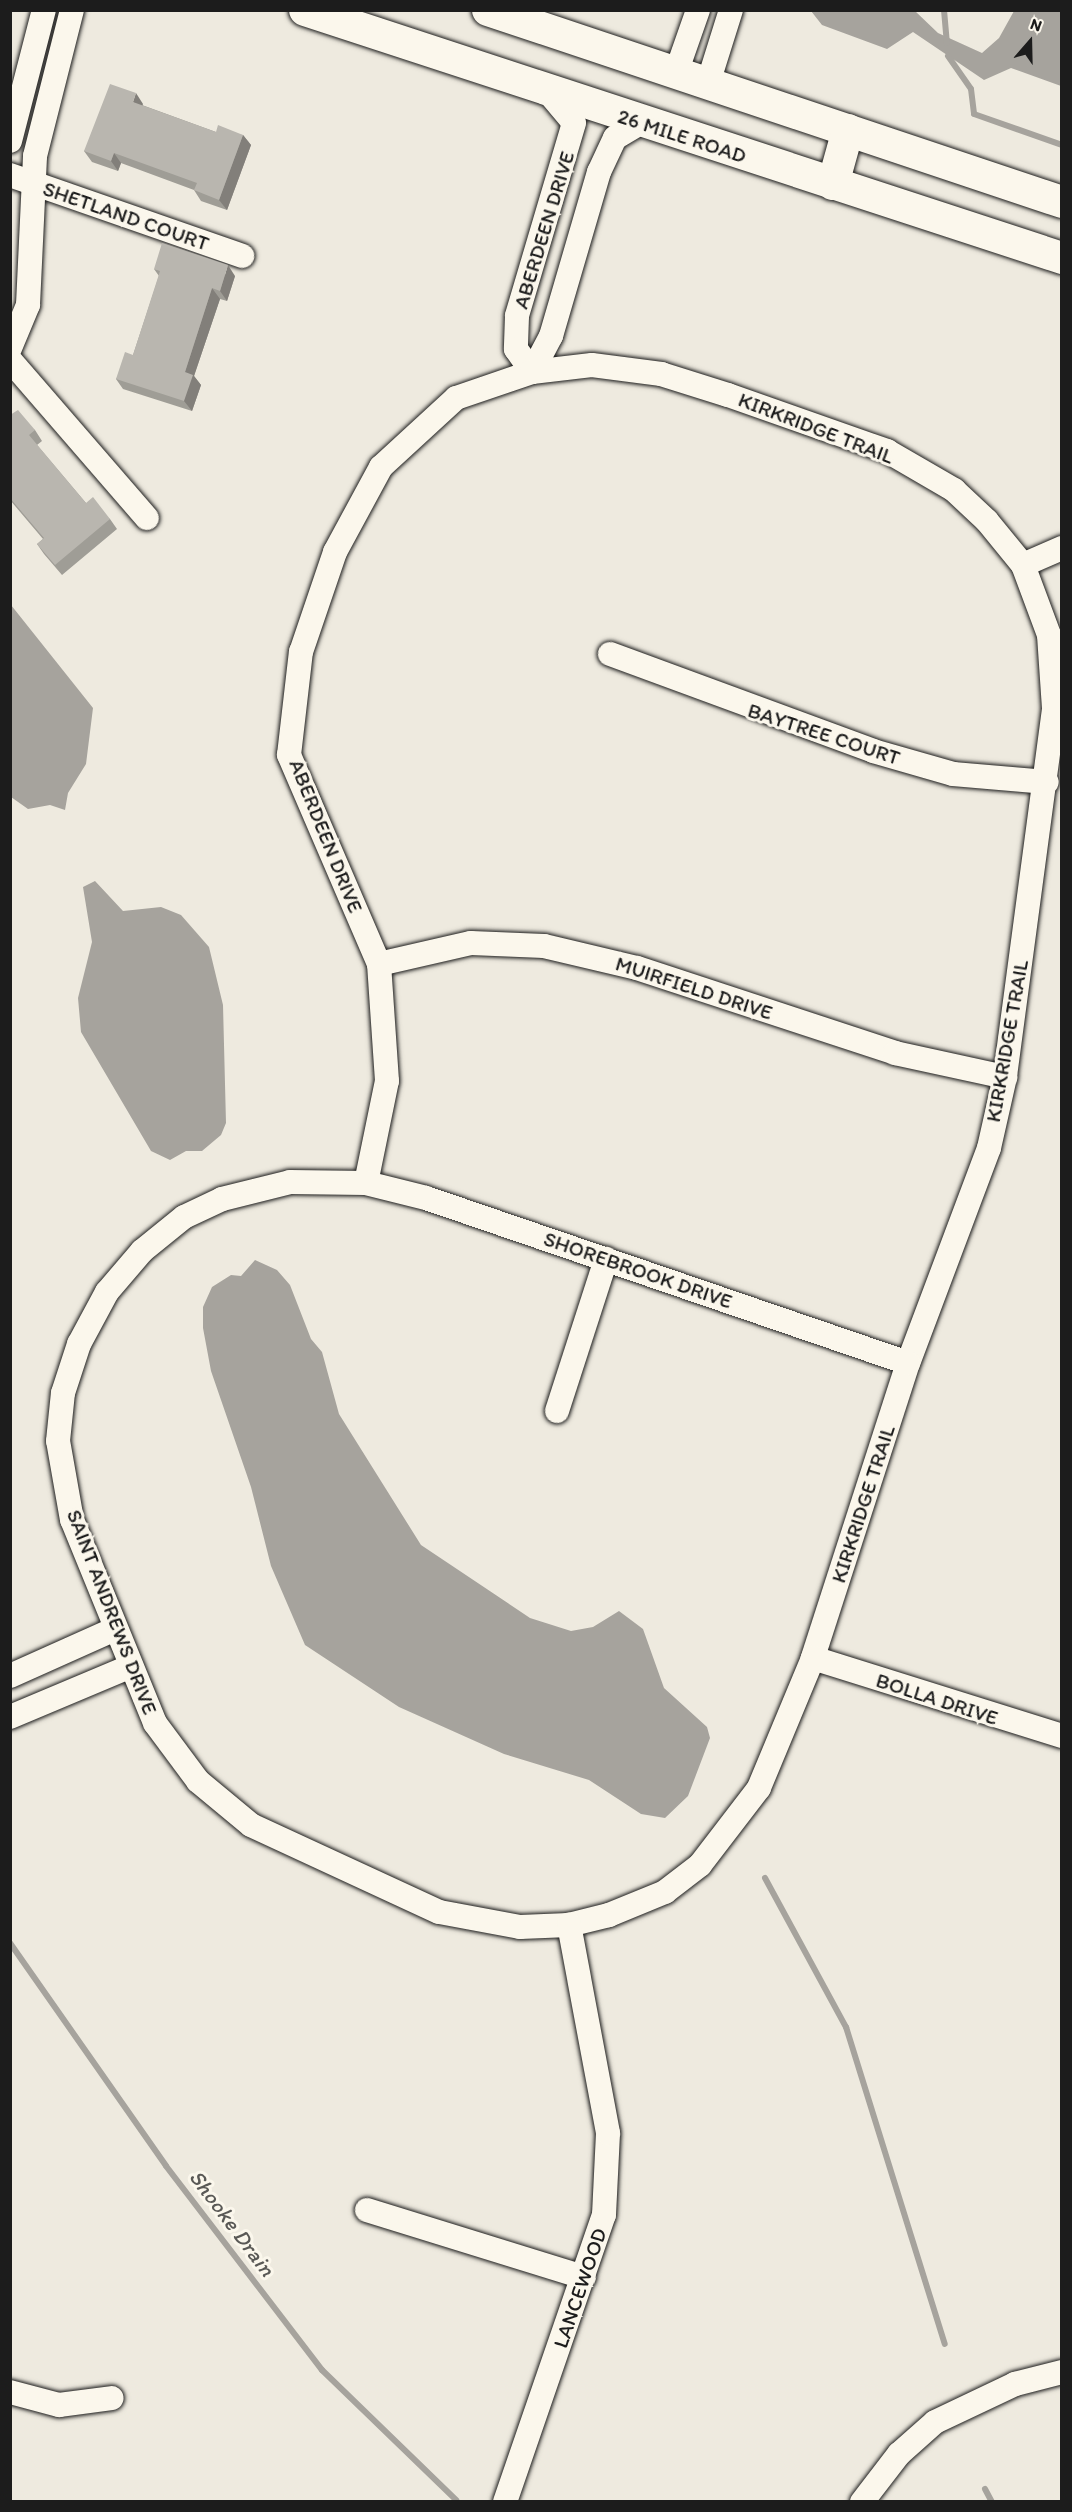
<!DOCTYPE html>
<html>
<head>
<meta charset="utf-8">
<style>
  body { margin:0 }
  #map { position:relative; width:1072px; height:2512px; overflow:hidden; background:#eeeadf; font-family:Itim,sans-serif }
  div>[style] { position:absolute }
  .water>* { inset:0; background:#a6a39d }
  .stream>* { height:6px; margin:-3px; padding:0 3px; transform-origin:3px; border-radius:3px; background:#a6a39d }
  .roads { filter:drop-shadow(0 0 2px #1c1c1c) drop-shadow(0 0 2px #1c1c1c) }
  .minor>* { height:24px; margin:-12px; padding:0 12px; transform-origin:12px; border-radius:12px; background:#fbf7ec }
  .major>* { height:32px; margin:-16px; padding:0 16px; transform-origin:16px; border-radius:16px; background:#fbf7ec }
  .wall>* { inset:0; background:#9f9d96 }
  .shaded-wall>* { inset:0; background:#827f7a }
  .building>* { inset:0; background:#b9b6af }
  span { translate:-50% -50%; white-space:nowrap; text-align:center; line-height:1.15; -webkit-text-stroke:6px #fbf7ec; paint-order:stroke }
  .street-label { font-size:21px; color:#1c1c1c }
  .water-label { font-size:22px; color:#5a5956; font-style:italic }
  .frame { position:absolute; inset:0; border:12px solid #1c1c1c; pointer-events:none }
  .north { position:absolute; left:1000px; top:12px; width:60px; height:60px; -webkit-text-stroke:4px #fbf7ec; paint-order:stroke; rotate:20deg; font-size:16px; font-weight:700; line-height:24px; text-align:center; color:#1c1c1c }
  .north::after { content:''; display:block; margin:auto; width:21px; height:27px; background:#1c1c1c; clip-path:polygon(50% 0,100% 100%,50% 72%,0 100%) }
</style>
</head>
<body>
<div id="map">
  <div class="water">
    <i style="clip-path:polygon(811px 11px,915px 11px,938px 33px,982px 53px,999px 38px,1014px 11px,1061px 11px,1061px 86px,1011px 68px,984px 80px,913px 32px,887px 49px,822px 25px)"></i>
    <i style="clip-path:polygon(11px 605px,93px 708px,86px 764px,68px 793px,65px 810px,50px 805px,28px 809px,11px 797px)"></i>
    <i style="clip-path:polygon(95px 881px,123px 911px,161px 907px,181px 915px,209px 947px,223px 1005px,226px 1123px,221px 1135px,202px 1151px,186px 1151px,170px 1160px,151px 1151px,81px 1032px,78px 998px,92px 942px,83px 887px)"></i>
    <i style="clip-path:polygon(255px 1260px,277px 1270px,290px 1285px,311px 1339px,322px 1352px,339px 1414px,421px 1545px,530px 1618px,571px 1631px,593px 1627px,619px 1611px,643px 1629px,664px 1688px,707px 1727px,710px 1738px,688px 1796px,665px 1818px,641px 1814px,589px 1780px,504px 1754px,399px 1707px,305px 1645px,271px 1566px,251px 1487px,211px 1371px,203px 1328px,203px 1307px,212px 1287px,231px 1275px,241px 1276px)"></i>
  </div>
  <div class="stream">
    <i style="left:944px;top:10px;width:33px;rotate:85deg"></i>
    <i style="left:948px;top:56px;width:40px;rotate:55.1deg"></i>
    <i style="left:971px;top:89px;width:25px;rotate:83deg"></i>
    <i style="left:974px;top:114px;width:93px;rotate:19.4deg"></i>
    <i style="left:765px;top:1878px;width:170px;rotate:61.5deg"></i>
    <i style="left:846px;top:2027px;width:332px;rotate:72.7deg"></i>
    <i style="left:10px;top:1943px;width:272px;rotate:55deg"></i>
    <i style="left:166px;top:2166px;width:257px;rotate:52.6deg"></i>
    <i style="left:322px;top:2370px;width:187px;rotate:44.1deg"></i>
    <i style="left:985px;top:2489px;width:15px;rotate:62deg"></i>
  </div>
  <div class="roads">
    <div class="minor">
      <i style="left:677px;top:70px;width:64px;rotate:-70.7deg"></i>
      <i style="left:709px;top:80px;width:73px;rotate:-72.6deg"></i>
      <i style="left:548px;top:92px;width:40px;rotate:50deg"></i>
      <i style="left:574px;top:123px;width:201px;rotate:106.5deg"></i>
      <i style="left:517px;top:316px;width:33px;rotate:92deg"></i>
      <i style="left:516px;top:349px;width:28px;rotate:55deg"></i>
      <i style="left:532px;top:372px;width:41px;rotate:-62.2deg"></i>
      <i style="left:551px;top:336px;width:171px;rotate:-73.7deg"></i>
      <i style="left:599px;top:172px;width:38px;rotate:-65deg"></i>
      <i style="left:615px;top:138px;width:27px;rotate:-31deg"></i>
      <i style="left:10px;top:141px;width:135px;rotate:-75.5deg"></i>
      <i style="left:10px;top:175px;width:246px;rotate:19.2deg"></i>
      <i style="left:10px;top:348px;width:47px;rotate:-67.3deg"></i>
      <i style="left:28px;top:305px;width:149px;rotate:-87.3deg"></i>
      <i style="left:35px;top:156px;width:151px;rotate:-75.8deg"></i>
      <i style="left:10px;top:360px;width:209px;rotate:49.1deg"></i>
      <i style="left:1023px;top:565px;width:43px;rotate:-23.6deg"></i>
      <i style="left:610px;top:654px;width:280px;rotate:20.2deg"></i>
      <i style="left:873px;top:751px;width:83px;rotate:16deg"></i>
      <i style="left:953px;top:774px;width:94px;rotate:4.9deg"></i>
      <i style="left:379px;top:964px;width:94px;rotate:-12.9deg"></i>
      <i style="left:471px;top:943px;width:73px;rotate:2.4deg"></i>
      <i style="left:544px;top:946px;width:96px;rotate:13.3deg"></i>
      <i style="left:637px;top:968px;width:272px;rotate:18.2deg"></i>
      <i style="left:895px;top:1053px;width:113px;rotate:12.3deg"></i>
      <i style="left:366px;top:1183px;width:104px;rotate:-78.4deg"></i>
      <i style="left:387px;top:1081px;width:117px;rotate:-93.9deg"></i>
      <i style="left:379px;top:964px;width:228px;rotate:-113.3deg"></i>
      <i style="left:289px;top:755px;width:104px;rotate:-83.4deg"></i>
      <i style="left:301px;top:652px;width:106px;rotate:-71.2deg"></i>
      <i style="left:335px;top:552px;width:97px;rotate:-61.6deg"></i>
      <i style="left:381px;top:467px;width:102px;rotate:-42.6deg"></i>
      <i style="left:456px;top:398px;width:80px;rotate:-18.9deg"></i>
      <i style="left:532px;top:372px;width:60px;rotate:-6.7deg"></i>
      <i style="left:592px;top:365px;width:70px;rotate:7.4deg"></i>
      <i style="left:661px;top:374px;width:70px;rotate:17.4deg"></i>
      <i style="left:728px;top:395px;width:169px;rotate:19.4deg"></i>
      <i style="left:887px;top:451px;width:78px;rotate:30.2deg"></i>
      <i style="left:954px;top:490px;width:45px;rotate:43.2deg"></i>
      <i style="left:987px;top:521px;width:57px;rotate:50.7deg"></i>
      <i style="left:1023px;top:565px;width:75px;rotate:69.6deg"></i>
      <i style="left:1049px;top:635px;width:74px;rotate:86.1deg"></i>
      <i style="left:1054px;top:709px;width:371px;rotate:97.6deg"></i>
      <i style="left:1005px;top:1077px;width:73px;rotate:102.7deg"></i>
      <i style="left:989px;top:1148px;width:230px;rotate:110.6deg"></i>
      <i style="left:908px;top:1363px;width:310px;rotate:107.9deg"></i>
      <i style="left:813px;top:1658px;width:141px;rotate:112.6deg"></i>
      <i style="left:759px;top:1788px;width:97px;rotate:127.5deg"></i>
      <i style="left:700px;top:1865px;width:44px;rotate:142.4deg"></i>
      <i style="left:665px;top:1892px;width:61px;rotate:157.7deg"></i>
      <i style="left:609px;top:1915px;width:41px;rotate:166deg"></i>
      <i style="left:569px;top:1925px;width:49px;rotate:177.7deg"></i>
      <i style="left:520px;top:1927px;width:82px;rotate:-169.5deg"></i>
      <i style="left:439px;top:1912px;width:207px;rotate:-155.2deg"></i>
      <i style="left:251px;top:1825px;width:69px;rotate:-140.3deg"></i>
      <i style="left:198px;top:1781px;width:72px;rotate:-126.6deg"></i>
      <i style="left:155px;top:1723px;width:219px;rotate:-112.2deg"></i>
      <i style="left:72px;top:1520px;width:80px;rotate:-100deg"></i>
      <i style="left:58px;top:1441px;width:48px;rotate:-84.1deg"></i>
      <i style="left:63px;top:1393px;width:52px;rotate:-71.9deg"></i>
      <i style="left:79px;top:1344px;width:59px;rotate:-61.7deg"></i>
      <i style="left:107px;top:1292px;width:54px;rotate:-49.5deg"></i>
      <i style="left:142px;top:1251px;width:54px;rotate:-39deg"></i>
      <i style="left:184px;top:1217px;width:42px;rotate:-25.3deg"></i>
      <i style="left:222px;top:1199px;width:70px;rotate:-14deg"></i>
      <i style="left:290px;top:1182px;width:76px;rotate:0.8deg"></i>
      <i style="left:366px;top:1183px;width:62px;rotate:14deg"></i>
      <i style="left:426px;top:1198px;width:509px;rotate:18.9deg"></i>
      <i style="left:557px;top:1411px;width:160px;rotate:-72.1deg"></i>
      <i style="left:813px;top:1658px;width:261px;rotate:17.4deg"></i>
      <i style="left:10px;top:1676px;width:115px;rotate:-24.1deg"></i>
      <i style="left:10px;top:1717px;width:129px;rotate:-22.8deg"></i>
      <i style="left:367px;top:2210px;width:227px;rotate:17.2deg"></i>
      <i style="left:10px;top:2392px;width:51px;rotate:14.9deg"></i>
      <i style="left:59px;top:2405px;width:53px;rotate:-7.5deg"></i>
      <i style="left:505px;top:2502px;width:304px;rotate:-71deg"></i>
      <i style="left:604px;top:2215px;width:82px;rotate:-87.2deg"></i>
      <i style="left:608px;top:2133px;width:212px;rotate:-100.6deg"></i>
      <i style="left:862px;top:2502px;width:61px;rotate:-52.4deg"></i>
      <i style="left:899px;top:2454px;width:48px;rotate:-41.6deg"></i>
      <i style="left:935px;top:2422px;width:89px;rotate:-25.4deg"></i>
      <i style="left:1015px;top:2384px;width:49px;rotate:-14.3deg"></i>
    </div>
    <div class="major">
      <i style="left:305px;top:10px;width:797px;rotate:18.14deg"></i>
      <i style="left:488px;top:10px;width:605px;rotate:18.49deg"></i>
      <i style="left:833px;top:184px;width:56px;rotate:-74.5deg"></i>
    </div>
  </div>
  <div class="wall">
    <i style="clip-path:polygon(143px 104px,142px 105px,216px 132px,243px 135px,251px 145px,227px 210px,201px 201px,194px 190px,121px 163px,118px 171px,92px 162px,84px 151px)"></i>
    <i style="clip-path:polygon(154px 269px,235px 276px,227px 301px,220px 299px,194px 376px,201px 385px,192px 411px,123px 389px,116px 379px,133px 355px,159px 276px)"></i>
    <i style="clip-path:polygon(10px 415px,35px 430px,42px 441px,37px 445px,86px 503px,110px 519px,117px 529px,62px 575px,44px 554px,37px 544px,43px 539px,10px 500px)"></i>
  </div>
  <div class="shaded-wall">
    <i style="clip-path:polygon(136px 93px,143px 104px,140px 112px,133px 102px)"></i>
    <i style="clip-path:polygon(243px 135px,251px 145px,227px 210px,219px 200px)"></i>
    <i style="clip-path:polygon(114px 153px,121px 163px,118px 171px,111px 161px)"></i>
    <i style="clip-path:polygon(228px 265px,235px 276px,227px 301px,220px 291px)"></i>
    <i style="clip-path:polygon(212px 288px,220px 299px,194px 376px,201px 385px,192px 411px,184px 401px,185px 372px)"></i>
  </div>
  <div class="building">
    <i style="clip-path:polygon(110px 84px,136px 93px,133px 102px,216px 132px,218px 125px,243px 135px,219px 200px,194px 190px,197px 183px,114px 153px,111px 161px,84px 151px)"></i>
    <i style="clip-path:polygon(162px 243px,228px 265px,220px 291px,212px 288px,185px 372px,193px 375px,184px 401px,116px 379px,125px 352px,133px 355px,160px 271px,154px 269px)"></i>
    <i style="clip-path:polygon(18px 410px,35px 430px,29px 435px,86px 503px,93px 497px,110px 519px,55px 565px,37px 544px,44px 538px,10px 498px,10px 415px)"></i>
  </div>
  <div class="street-label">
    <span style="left:682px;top:136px;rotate:18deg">26 MILE ROAD</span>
    <span style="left:126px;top:216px;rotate:19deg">SHETLAND COURT</span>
    <span style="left:544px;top:230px;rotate:-73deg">ABERDEEN DRIVE</span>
    <span style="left:816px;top:428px;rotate:21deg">KIRKRIDGE TRAIL</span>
    <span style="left:824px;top:734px;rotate:18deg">BAYTREE COURT</span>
    <span style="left:326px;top:836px;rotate:68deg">ABERDEEN DRIVE</span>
    <span style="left:694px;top:988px;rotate:18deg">MUIRFIELD DRIVE</span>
    <span style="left:1007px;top:1041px;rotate:-80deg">KIRKRIDGE TRAIL</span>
    <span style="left:638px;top:1270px;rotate:19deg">SHOREBROOK DRIVE</span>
    <span style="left:863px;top:1504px;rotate:-72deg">KIRKRIDGE TRAIL</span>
    <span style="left:112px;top:1612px;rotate:69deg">SAINT ANDREWS DRIVE</span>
    <span style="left:937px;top:1699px;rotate:18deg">BOLLA DRIVE</span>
    <span style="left:580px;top:2288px;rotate:-71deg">LANCEWOOD</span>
  </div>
  <div class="water-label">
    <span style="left:232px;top:2223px;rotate:53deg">Shooke Drain</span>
  </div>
  <div class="frame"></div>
  <div class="north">N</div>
</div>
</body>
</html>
